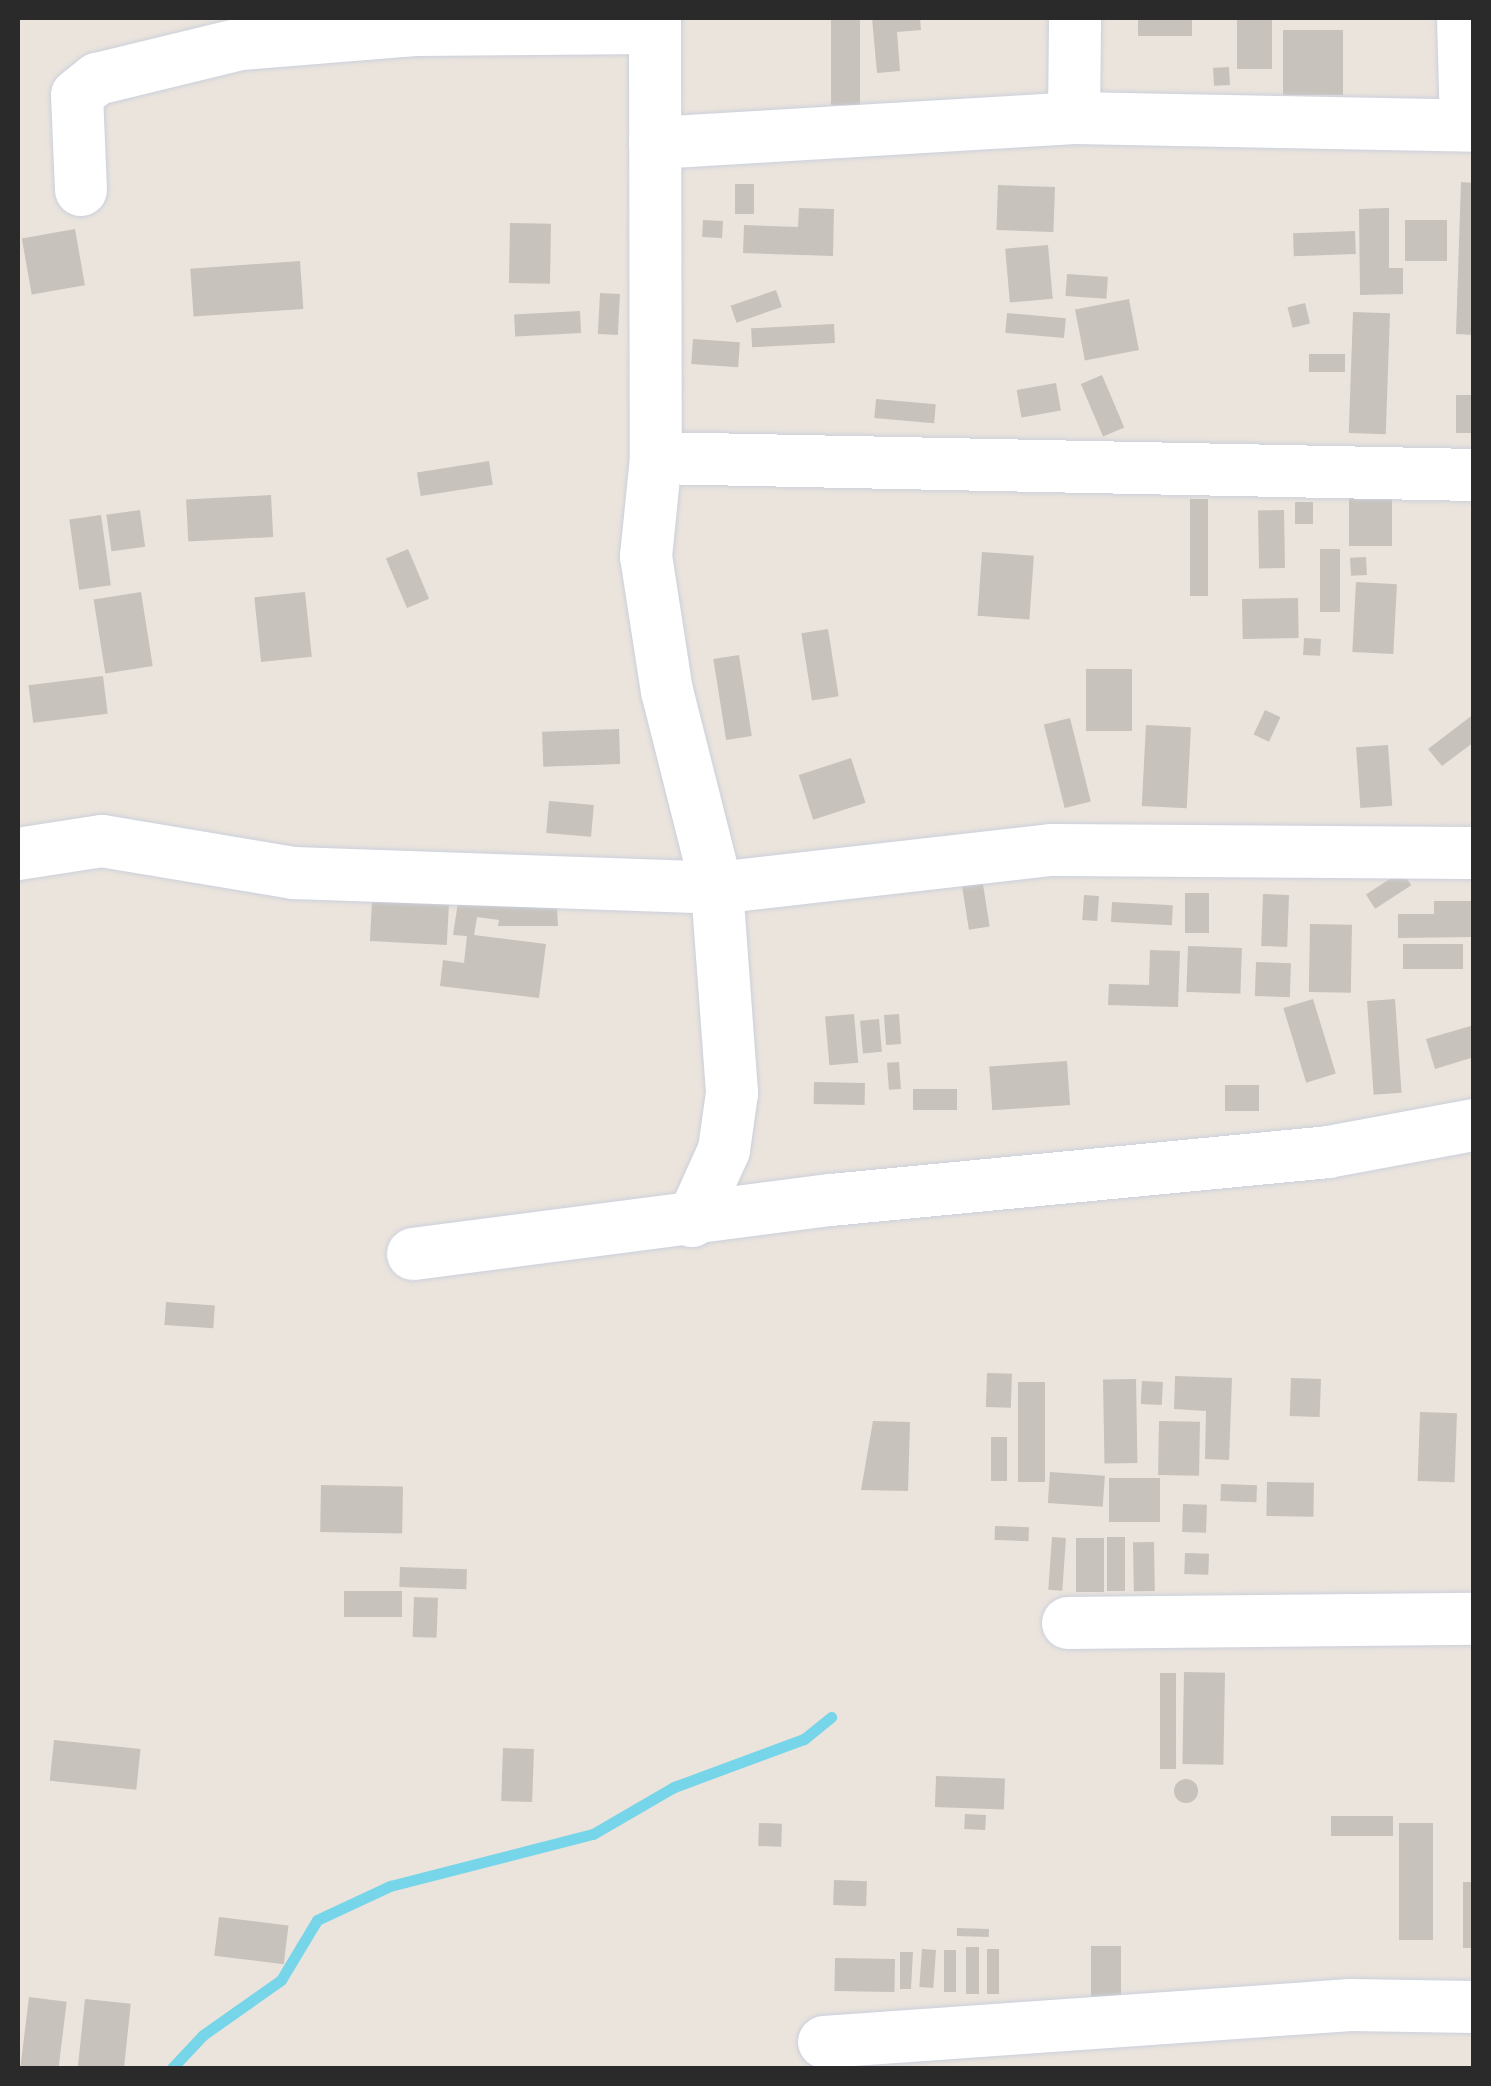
<!DOCTYPE html>
<html>
<head>
<meta charset="utf-8">
<style>
  body { margin:0 }
  #map { position:relative; width:1491px; height:2086px; overflow:hidden; background:#ebe4dd; font-family:"Archivo Narrow",sans-serif }
  div>[style] { position:absolute }
  .stream>* { height:11px; margin:-5.5px; padding:0 5.5px; transform-origin:5.5px; border-radius:5.5px; background:#76d5e8 }
  .building>* { inset:0; background:#c7c2bb; transform-origin:0 0 }
  .round { border-radius:50% }
  .roads { filter:drop-shadow(0 0 2px #cbd0db) drop-shadow(0 0 2px #cbd0db) }
  .minor>* { height:52px; margin:-26px; padding:0 26px; transform-origin:26px; border-radius:26px; background:#fff }
  span { translate:-50% -50%; white-space:nowrap; text-align:center; line-height:1.15; -webkit-text-stroke:10px #fff; paint-order:stroke }
  .frame { position:absolute; inset:0; border:20px solid #2a2a2a; pointer-events:none }
</style>
</head>
<body>
<div id="map">
  <div class="stream">
    <i style="left:172px;top:2068px;width:45px;rotate:-46.8deg"></i>
    <i style="left:203px;top:2035px;width:95px;rotate:-35.2deg"></i>
    <i style="left:281px;top:1980px;width:70px;rotate:-59deg"></i>
    <i style="left:317px;top:1920px;width:81px;rotate:-25deg"></i>
    <i style="left:390px;top:1886px;width:210px;rotate:-14.4deg"></i>
    <i style="left:593px;top:1834px;width:94px;rotate:-30.1deg"></i>
    <i style="left:674px;top:1787px;width:139px;rotate:-20.3deg"></i>
    <i style="left:804px;top:1739px;width:35px;rotate:-39deg"></i>
  </div>
  <div class="building">
    <i style="left:831px;top:18px;width:29px;height:87px"></i>
    <i style="clip-path:polygon(872px 18px,920px 18px,921px 30px,897px 32px,900px 71px,877px 73px)"></i>
    <i style="left:1138px;top:18px;width:54px;height:18px"></i>
    <i style="left:1237px;top:18px;width:35px;height:51px"></i>
    <i style="left:1283px;top:30px;width:60px;height:65px"></i>
    <i style="left:1229px;top:67px;width:18px;height:16px;rotate:87deg"></i>
    <i style="clip-path:polygon(1461px 182px,1474px 183px,1474px 335px,1456px 334px)"></i>
    <i style="left:735px;top:184px;width:19px;height:30px"></i>
    <i style="left:998px;top:185px;width:57px;height:45px;rotate:2deg"></i>
    <i style="clip-path:polygon(799px 208px,834px 209px,833px 256px,743px 253px,744px 225px,798px 227px)"></i>
    <i style="clip-path:polygon(1389px 208px,1389px 268px,1403px 268px,1403px 294px,1360px 295px,1359px 209px)"></i>
    <i style="left:703px;top:220px;width:20px;height:17px;rotate:3deg"></i>
    <i style="left:1405px;top:220px;width:42px;height:41px"></i>
    <i style="left:510px;top:223px;width:41px;height:60px;rotate:1deg"></i>
    <i style="left:75px;top:229px;width:57px;height:54px;rotate:80deg"></i>
    <i style="left:1355px;top:231px;width:23px;height:62px;rotate:88deg"></i>
    <i style="left:1048px;top:245px;width:54px;height:43px;rotate:85deg"></i>
    <i style="left:300px;top:261px;width:48px;height:110px;rotate:86deg"></i>
    <i style="left:1067px;top:274px;width:41px;height:22px;rotate:4deg"></i>
    <i style="left:776px;top:290px;width:18px;height:48px;rotate:71deg"></i>
    <i style="left:600px;top:293px;width:20px;height:41px;rotate:3deg"></i>
    <i style="left:1129px;top:299px;width:52px;height:55px;rotate:79deg"></i>
    <i style="left:1305px;top:303px;width:21px;height:18px;rotate:76deg"></i>
    <i style="left:580px;top:311px;width:22px;height:66px;rotate:87deg"></i>
    <i style="left:1353px;top:312px;width:37px;height:121px;rotate:2deg"></i>
    <i style="left:1007px;top:313px;width:59px;height:20px;rotate:5deg"></i>
    <i style="left:834px;top:324px;width:19px;height:83px;rotate:87deg"></i>
    <i style="left:693px;top:339px;width:47px;height:25px;rotate:4deg"></i>
    <i style="left:1345px;top:354px;width:18px;height:36px;rotate:90deg"></i>
    <i style="left:1102px;top:375px;width:57px;height:23px;rotate:67deg"></i>
    <i style="left:1056px;top:383px;width:28px;height:40px;rotate:80deg"></i>
    <i style="left:1456px;top:395px;width:18px;height:38px"></i>
    <i style="left:876px;top:399px;width:60px;height:19px;rotate:5deg"></i>
    <i style="left:489px;top:461px;width:24px;height:73px;rotate:81deg"></i>
    <i style="left:1349px;top:492px;width:43px;height:54px"></i>
    <i style="left:271px;top:495px;width:42px;height:85px;rotate:87deg"></i>
    <i style="left:1190px;top:499px;width:18px;height:97px"></i>
    <i style="left:1295px;top:502px;width:18px;height:22px"></i>
    <i style="left:140px;top:510px;width:37px;height:34px;rotate:82deg"></i>
    <i style="left:1284px;top:510px;width:58px;height:26px;rotate:89deg"></i>
    <i style="left:101px;top:515px;width:71px;height:32px;rotate:82deg"></i>
    <i style="left:408px;top:549px;width:54px;height:24px;rotate:67deg"></i>
    <i style="left:1320px;top:549px;width:20px;height:63px"></i>
    <i style="left:982px;top:552px;width:52px;height:64px;rotate:4deg"></i>
    <i style="left:1366px;top:557px;width:18px;height:16px;rotate:87deg"></i>
    <i style="left:1356px;top:582px;width:41px;height:70px;rotate:3deg"></i>
    <i style="left:141px;top:592px;width:75px;height:48px;rotate:81deg"></i>
    <i style="left:305px;top:592px;width:65px;height:51px;rotate:84deg"></i>
    <i style="left:1298px;top:598px;width:40px;height:56px;rotate:89deg"></i>
    <i style="left:828px;top:629px;width:68px;height:27px;rotate:81deg"></i>
    <i style="left:1304px;top:638px;width:17px;height:17px;rotate:3deg"></i>
    <i style="left:739px;top:655px;width:82px;height:26px;rotate:81deg"></i>
    <i style="left:1086px;top:669px;width:46px;height:62px"></i>
    <i style="left:103px;top:676px;width:38px;height:75px;rotate:83deg"></i>
    <i style="left:1265px;top:710px;width:17px;height:27px;rotate:25deg"></i>
    <i style="clip-path:polygon(1474px 714px,1474px 742px,1442px 766px,1428px 749px)"></i>
    <i style="left:1070px;top:718px;width:86px;height:27px;rotate:76deg"></i>
    <i style="left:1146px;top:725px;width:45px;height:81px;rotate:3deg"></i>
    <i style="left:619px;top:729px;width:35px;height:77px;rotate:88deg"></i>
    <i style="left:1388px;top:745px;width:61px;height:32px;rotate:86deg"></i>
    <i style="left:851px;top:758px;width:47px;height:55px;rotate:72deg"></i>
    <i style="left:549px;top:801px;width:45px;height:32px;rotate:5deg"></i>
    <i style="left:1402px;top:871px;width:17px;height:43px;rotate:57deg"></i>
    <i style="left:982px;top:878px;width:49px;height:21px;rotate:81deg"></i>
    <i style="left:1185px;top:893px;width:24px;height:40px"></i>
    <i style="left:1263px;top:894px;width:26px;height:52px;rotate:2deg"></i>
    <i style="left:1084px;top:895px;width:15px;height:25px;rotate:4deg"></i>
    <i style="left:372px;top:901px;width:77px;height:40px;rotate:3deg"></i>
    <i style="clip-path:polygon(1434px 901px,1474px 901px,1474px 937px,1398px 938px,1398px 914px,1434px 914px)"></i>
    <i style="clip-path:polygon(458px 902px,557px 907px,558px 926px,498px 926px,499px 920px,477px 917px,474px 935px,546px 944px,539px 998px,440px 986px,443px 960px,464px 963px,467px 936px,453px 935px)"></i>
    <i style="left:1112px;top:902px;width:61px;height:20px;rotate:3deg"></i>
    <i style="left:1310px;top:924px;width:42px;height:68px;rotate:1deg"></i>
    <i style="left:1463px;top:944px;width:25px;height:60px;rotate:90deg"></i>
    <i style="left:1188px;top:946px;width:54px;height:46px;rotate:2deg"></i>
    <i style="clip-path:polygon(1150px 950px,1180px 951px,1178px 1007px,1108px 1005px,1109px 984px,1149px 985px)"></i>
    <i style="left:1256px;top:962px;width:35px;height:34px;rotate:2deg"></i>
    <i style="left:1313px;top:999px;width:78px;height:31px;rotate:73deg"></i>
    <i style="left:1395px;top:999px;width:94px;height:28px;rotate:86deg"></i>
    <i style="left:854px;top:1014px;width:49px;height:29px;rotate:85deg"></i>
    <i style="left:899px;top:1014px;width:30px;height:15px;rotate:86deg"></i>
    <i style="left:879px;top:1019px;width:33px;height:19px;rotate:85deg"></i>
    <i style="clip-path:polygon(1474px 1025px,1474px 1057px,1435px 1069px,1426px 1039px)"></i>
    <i style="left:1067px;top:1061px;width:44px;height:78px;rotate:86deg"></i>
    <i style="left:899px;top:1062px;width:27px;height:12px;rotate:86deg"></i>
    <i style="left:814px;top:1082px;width:51px;height:22px;rotate:1deg"></i>
    <i style="left:1259px;top:1085px;width:26px;height:34px;rotate:90deg"></i>
    <i style="left:913px;top:1089px;width:44px;height:21px"></i>
    <i style="left:166px;top:1302px;width:49px;height:23px;rotate:4deg"></i>
    <i style="left:987px;top:1373px;width:25px;height:34px;rotate:2deg"></i>
    <i style="clip-path:polygon(1175px 1376px,1232px 1378px,1229px 1460px,1205px 1459px,1206px 1411px,1174px 1409px)"></i>
    <i style="left:1291px;top:1378px;width:30px;height:38px;rotate:2deg"></i>
    <i style="left:1136px;top:1379px;width:84px;height:33px;rotate:89deg"></i>
    <i style="left:1142px;top:1381px;width:21px;height:23px;rotate:3deg"></i>
    <i style="left:1018px;top:1382px;width:27px;height:100px"></i>
    <i style="left:1420px;top:1412px;width:37px;height:69px;rotate:2deg"></i>
    <i style="clip-path:polygon(873px 1421px,910px 1422px,908px 1491px,861px 1490px)"></i>
    <i style="left:1159px;top:1421px;width:41px;height:54px;rotate:1deg"></i>
    <i style="left:991px;top:1437px;width:16px;height:44px"></i>
    <i style="left:1050px;top:1472px;width:55px;height:31px;rotate:4deg"></i>
    <i style="left:1109px;top:1478px;width:51px;height:44px"></i>
    <i style="left:1267px;top:1482px;width:47px;height:34px;rotate:1deg"></i>
    <i style="left:1221px;top:1484px;width:36px;height:17px;rotate:2deg"></i>
    <i style="left:321px;top:1485px;width:82px;height:47px;rotate:1deg"></i>
    <i style="left:1183px;top:1504px;width:24px;height:28px;rotate:2deg"></i>
    <i style="left:995px;top:1526px;width:34px;height:14px;rotate:2deg"></i>
    <i style="left:1052px;top:1537px;width:14px;height:53px;rotate:4deg"></i>
    <i style="left:1107px;top:1537px;width:18px;height:54px"></i>
    <i style="left:1076px;top:1538px;width:28px;height:54px"></i>
    <i style="left:1154px;top:1542px;width:49px;height:21px;rotate:89deg"></i>
    <i style="left:1185px;top:1553px;width:24px;height:21px;rotate:2deg"></i>
    <i style="left:400px;top:1567px;width:67px;height:20px;rotate:2deg"></i>
    <i style="left:344px;top:1591px;width:58px;height:26px"></i>
    <i style="left:414px;top:1597px;width:24px;height:40px;rotate:2deg"></i>
    <i style="left:1184px;top:1672px;width:41px;height:92px;rotate:1deg"></i>
    <i style="left:1160px;top:1673px;width:16px;height:96px"></i>
    <i style="left:54px;top:1740px;width:87px;height:41px;rotate:6deg"></i>
    <i style="left:503px;top:1748px;width:31px;height:53px;rotate:2deg"></i>
    <i style="left:936px;top:1776px;width:69px;height:31px;rotate:2deg"></i>
    <i class="round" style="left:1174px;top:1779px;width:24px;height:24px"></i>
    <i style="left:965px;top:1814px;width:21px;height:15px;rotate:3deg"></i>
    <i style="left:1331px;top:1816px;width:62px;height:20px"></i>
    <i style="left:759px;top:1823px;width:23px;height:23px;rotate:2deg"></i>
    <i style="left:1399px;top:1823px;width:34px;height:117px"></i>
    <i style="left:834px;top:1880px;width:33px;height:25px;rotate:2deg"></i>
    <i style="left:1463px;top:1882px;width:11px;height:66px"></i>
    <i style="left:219px;top:1917px;width:70px;height:39px;rotate:7deg"></i>
    <i style="left:957px;top:1928px;width:32px;height:8px;rotate:2deg"></i>
    <i style="left:1091px;top:1946px;width:30px;height:52px"></i>
    <i style="left:979px;top:1947px;width:47px;height:13px;rotate:90deg"></i>
    <i style="left:922px;top:1949px;width:14px;height:38px;rotate:4deg"></i>
    <i style="left:987px;top:1949px;width:12px;height:45px"></i>
    <i style="left:944px;top:1950px;width:12px;height:42px"></i>
    <i style="clip-path:polygon(900px 1952px,913px 1952px,911px 1989px,900px 1989px)"></i>
    <i style="left:835px;top:1958px;width:60px;height:33px;rotate:1deg"></i>
    <i style="left:29px;top:1997px;width:38px;height:72px;rotate:7deg"></i>
    <i style="left:85px;top:1999px;width:46px;height:69px;rotate:6deg"></i>
  </div>
  <div class="roads">
    <div class="minor">
      <i style="left:655px;top:18px;width:440px;rotate:89.9deg"></i>
      <i style="left:656px;top:458px;width:99px;rotate:95.8deg"></i>
      <i style="left:646px;top:556px;width:137px;rotate:81.2deg"></i>
      <i style="left:667px;top:691px;width:203px;rotate:75.8deg"></i>
      <i style="left:717px;top:888px;width:206px;rotate:85.8deg"></i>
      <i style="left:732px;top:1093px;width:58px;rotate:98deg"></i>
      <i style="left:724px;top:1150px;width:78px;rotate:114.3deg"></i>
      <i style="left:1463px;top:18px;width:107px;rotate:88.4deg"></i>
      <i style="left:1074px;top:118px;width:100px;rotate:-89.4deg"></i>
      <i style="left:655px;top:143px;width:420px;rotate:-3.4deg"></i>
      <i style="left:1074px;top:118px;width:400px;rotate:1.1deg"></i>
      <i style="left:81px;top:190px;width:95px;rotate:-92.4deg"></i>
      <i style="left:77px;top:95px;width:26px;rotate:-39deg"></i>
      <i style="left:97px;top:79px;width:148px;rotate:-13.7deg"></i>
      <i style="left:241px;top:44px;width:174px;rotate:-4.6deg"></i>
      <i style="left:414px;top:30px;width:241px;rotate:-0.5deg"></i>
      <i style="left:656px;top:458px;width:818px;rotate:1.19deg"></i>
      <i style="left:18px;top:854px;width:85px;rotate:-8.8deg"></i>
      <i style="left:102px;top:841px;width:195px;rotate:9.5deg"></i>
      <i style="left:294px;top:873px;width:423px;rotate:2deg"></i>
      <i style="left:717px;top:888px;width:336px;rotate:-6.5deg"></i>
      <i style="left:1051px;top:850px;width:423px;rotate:0.4deg"></i>
      <i style="left:413px;top:1254px;width:421px;rotate:-7.4deg"></i>
      <i style="left:831px;top:1200px;width:499px;rotate:-5.5deg"></i>
      <i style="left:1328px;top:1152px;width:148px;rotate:-10.5deg"></i>
      <i style="left:1068px;top:1623px;width:406px;rotate:-0.6deg"></i>
      <i style="left:824px;top:2042px;width:528px;rotate:-4.02deg"></i>
      <i style="left:1351px;top:2005px;width:123px;rotate:0.9deg"></i>
    </div>
  </div>
  <div class="frame"></div>
</div>
</body>
</html>
